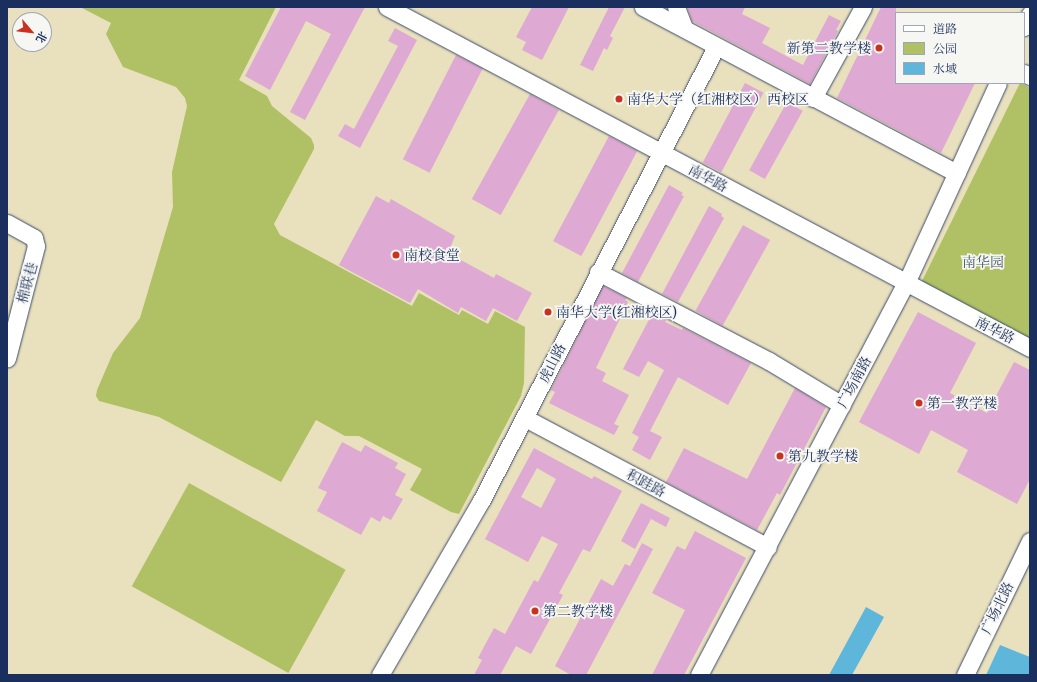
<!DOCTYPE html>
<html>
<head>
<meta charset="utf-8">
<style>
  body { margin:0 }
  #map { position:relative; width:1037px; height:682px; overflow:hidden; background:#e9e0bd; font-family:"Gentium Book Plus","Noto Serif SC",serif }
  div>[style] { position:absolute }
  .green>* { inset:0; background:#afc164; transform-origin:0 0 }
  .water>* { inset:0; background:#5eb7db }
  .building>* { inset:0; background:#dea9d2; transform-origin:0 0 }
  .roads { filter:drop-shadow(0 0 1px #3a4a6c) drop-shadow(0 0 1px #3a4a6c) }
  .minor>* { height:17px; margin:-8.5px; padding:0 8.5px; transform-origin:8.5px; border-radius:8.5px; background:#fff }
  .dots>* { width:11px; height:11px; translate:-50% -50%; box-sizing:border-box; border:2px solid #f6f6f2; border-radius:50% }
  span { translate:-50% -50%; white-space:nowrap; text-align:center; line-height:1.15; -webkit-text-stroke:3.5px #f6f6f2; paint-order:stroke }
  .poi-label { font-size:14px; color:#1b2f5e }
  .right { translate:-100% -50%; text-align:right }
  .left { translate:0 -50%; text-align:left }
  .street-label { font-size:14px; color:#1b2f5e }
  .park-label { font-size:14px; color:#475b60 }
  .frame { position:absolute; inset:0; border:8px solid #1b2f5e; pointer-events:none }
  .legend { position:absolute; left:895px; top:12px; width:130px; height:72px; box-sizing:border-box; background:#f6f6f2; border:1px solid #9ea6b7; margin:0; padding:5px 7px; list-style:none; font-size:12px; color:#1b2f5e }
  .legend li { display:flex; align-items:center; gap:8px; height:20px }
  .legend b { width:20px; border:1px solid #9ea6b7 }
  .north { position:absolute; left:12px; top:12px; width:40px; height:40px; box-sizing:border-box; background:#f6f6f2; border:1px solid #9ea6b7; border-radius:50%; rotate:118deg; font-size:11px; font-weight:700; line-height:16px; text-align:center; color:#1b2f5e }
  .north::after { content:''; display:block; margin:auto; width:14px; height:18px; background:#c8321e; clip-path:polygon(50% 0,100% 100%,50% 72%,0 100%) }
</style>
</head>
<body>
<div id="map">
  <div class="green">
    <i style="clip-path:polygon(80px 7px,276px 7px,239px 80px,267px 96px,272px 106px,311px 138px,314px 145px,314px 149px,274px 224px,280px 235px,412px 306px,419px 293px,459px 315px,462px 310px,488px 324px,495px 311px,525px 327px,524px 383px,521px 396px,459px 514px,451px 512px,410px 490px,422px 469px,359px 436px,345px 436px,316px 420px,281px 482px,159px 417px,99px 401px,96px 396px,97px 390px,113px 353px,140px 318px,173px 207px,172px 172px,187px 106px,185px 98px,176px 87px,123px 67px,106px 34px,111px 23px)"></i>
    <i style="clip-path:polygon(1020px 83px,1030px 88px,1030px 339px,921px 283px)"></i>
    <i style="left:189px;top:483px;width:179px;height:118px;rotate:29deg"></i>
  </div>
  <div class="water">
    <i style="clip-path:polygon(866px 607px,884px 617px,852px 675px,829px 675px)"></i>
    <i style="clip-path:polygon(1000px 645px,1030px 657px,1030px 675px,986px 675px)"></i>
  </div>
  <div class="building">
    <i style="clip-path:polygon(281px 7px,365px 7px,305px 120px,290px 112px,331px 34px,306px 21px,270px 90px,245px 76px)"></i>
    <i style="clip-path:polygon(532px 7px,569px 7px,542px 60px,522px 50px,526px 42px,516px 37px)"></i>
    <i style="clip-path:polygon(609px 7px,625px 7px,610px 36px,613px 38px,607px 50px,604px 48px,593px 71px,580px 65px)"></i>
    <i style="clip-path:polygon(687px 7px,745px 7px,742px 14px,770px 28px,762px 43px,803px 65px,829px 15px,841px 21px,836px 30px,838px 31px,810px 84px,692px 21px)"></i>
    <i style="clip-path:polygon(881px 7px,896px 7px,896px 83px,975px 83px,941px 153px,837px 98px)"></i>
    <i style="clip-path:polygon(395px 28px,417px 40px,360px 148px,338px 136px,345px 124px,354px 129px,398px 46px,388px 41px)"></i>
    <i style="left:456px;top:55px;width:30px;height:117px;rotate:27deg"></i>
    <i style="left:745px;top:83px;width:21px;height:90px;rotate:28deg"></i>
    <i style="left:530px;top:94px;width:33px;height:120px;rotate:29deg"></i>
    <i style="left:787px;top:102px;width:18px;height:78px;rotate:29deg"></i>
    <i style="left:609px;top:136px;width:32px;height:119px;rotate:28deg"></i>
    <i style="clip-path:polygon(669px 185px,683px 193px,681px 195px,684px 196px,638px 282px,622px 273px)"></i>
    <i style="clip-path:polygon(376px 196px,389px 203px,391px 199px,455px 236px,448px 253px,494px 278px,496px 274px,532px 293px,517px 321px,493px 308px,486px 321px,461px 307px,458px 313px,418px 289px,410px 303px,339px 265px)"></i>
    <i style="clip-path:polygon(709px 206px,722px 214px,721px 216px,724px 218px,678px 302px,662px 294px)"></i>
    <i style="left:743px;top:225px;width:31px;height:98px;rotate:29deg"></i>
    <i style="clip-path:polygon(603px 286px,627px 298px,625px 300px,628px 302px,596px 368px,606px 373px,602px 381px,629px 395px,614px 424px,619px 426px,614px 435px,549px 403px,555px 392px,551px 390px)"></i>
    <i style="clip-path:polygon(653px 312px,667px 319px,665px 322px,682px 330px,683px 328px,751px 363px,728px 405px,678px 377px,650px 431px,662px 437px,650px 460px,632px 450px,639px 437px,632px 433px,664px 370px,648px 361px,639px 377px,623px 369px)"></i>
    <i style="clip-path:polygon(918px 312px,976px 343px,950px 393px,987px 413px,1014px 362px,1030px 370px,1030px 479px,1017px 504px,957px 472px,968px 450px,931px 430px,919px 454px,859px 422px)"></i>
    <i style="clip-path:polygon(795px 388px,826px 407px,780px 495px,777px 493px,757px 530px,666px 482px,684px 448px,747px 479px)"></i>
    <i style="clip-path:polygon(342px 442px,361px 452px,365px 445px,398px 463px,395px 468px,406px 474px,395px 495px,403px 499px,391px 520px,383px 516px,380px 522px,371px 517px,361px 535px,317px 511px,327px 492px,318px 488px)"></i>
    <i style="clip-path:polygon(evenodd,534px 448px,592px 479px,594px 476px,622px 491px,590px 552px,583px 549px,559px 593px,563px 595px,531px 654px,516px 646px,500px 675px,474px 675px,482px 660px,478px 658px,494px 628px,505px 634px,534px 580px,538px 582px,558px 544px,542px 536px,528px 562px,485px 539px,534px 448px,537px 468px,556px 479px,541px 508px,521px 497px,537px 468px)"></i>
    <i style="clip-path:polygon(641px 503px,670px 518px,666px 527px,651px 519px,635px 549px,621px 541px)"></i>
    <i style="clip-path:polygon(695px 531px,746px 558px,684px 675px,652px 675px,685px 610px,652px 593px,677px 546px,685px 550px)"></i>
    <i style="clip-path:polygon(642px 543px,653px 549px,586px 675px,571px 675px,555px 666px,601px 579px,613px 586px,625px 564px,630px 566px)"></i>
  </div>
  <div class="roads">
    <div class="minor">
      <i style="left:387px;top:7px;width:728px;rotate:27.94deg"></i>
      <i style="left:643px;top:7px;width:355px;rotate:27.9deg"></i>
      <i style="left:676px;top:7px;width:22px;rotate:69deg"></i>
      <i style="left:1024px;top:27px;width:14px;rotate:-65deg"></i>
      <i style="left:1024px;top:73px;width:7px;rotate:27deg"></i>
      <i style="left:813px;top:98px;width:104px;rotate:-61.2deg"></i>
      <i style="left:7px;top:223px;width:31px;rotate:29deg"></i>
      <i style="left:34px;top:238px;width:8px;rotate:76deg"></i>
      <i style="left:36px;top:246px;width:116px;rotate:104.5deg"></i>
      <i style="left:598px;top:272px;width:193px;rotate:27.5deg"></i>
      <i style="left:769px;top:361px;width:85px;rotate:31.1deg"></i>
      <i style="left:525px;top:418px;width:275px;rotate:28deg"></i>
      <i style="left:380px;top:675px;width:201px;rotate:-59.9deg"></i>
      <i style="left:481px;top:501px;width:511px;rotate:-62.63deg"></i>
      <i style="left:699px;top:675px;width:443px;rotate:-62.2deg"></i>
      <i style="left:906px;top:283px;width:220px;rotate:-65.3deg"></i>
      <i style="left:965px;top:675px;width:149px;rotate:-64.1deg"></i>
    </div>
  </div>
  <div class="dots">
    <i style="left:879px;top:48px;background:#c8321e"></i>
    <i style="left:619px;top:99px;background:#c8321e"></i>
    <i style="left:396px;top:255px;background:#c8321e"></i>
    <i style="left:548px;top:312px;background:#c8321e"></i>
    <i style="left:919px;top:403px;background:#c8321e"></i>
    <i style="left:780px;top:456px;background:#c8321e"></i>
    <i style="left:535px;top:611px;background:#c8321e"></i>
  </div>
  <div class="poi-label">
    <span class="right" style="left:871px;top:48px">新第二教学楼</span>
    <span class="left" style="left:627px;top:99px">南华大学（红湘校区）西校区</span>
    <span class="left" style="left:404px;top:255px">南校食堂</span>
    <span class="left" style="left:556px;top:312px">南华大学(红湘校区)</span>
    <span class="left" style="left:927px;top:403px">第一教学楼</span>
    <span class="left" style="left:788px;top:456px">第九教学楼</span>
    <span class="left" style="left:543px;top:611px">第二教学楼</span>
  </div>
  <div class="street-label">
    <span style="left:708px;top:178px;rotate:28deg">南华路</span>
    <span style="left:27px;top:283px;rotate:-75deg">棉联巷</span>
    <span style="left:995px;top:330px;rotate:27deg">南华路</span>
    <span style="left:552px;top:363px;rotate:-63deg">虎山路</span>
    <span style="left:854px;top:382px;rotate:-62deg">广场南路</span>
    <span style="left:646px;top:483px;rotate:28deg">积跬路</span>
    <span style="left:997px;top:608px;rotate:-64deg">广场北路</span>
  </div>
  <div class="park-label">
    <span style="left:983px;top:262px">南华园</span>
  </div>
  <div class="frame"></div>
  <ul class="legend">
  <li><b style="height:5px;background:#fff"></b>道路</li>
  <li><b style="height:11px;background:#afc164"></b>公园</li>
  <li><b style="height:11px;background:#5eb7db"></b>水域</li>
  </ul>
  <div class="north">北</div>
</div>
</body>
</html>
